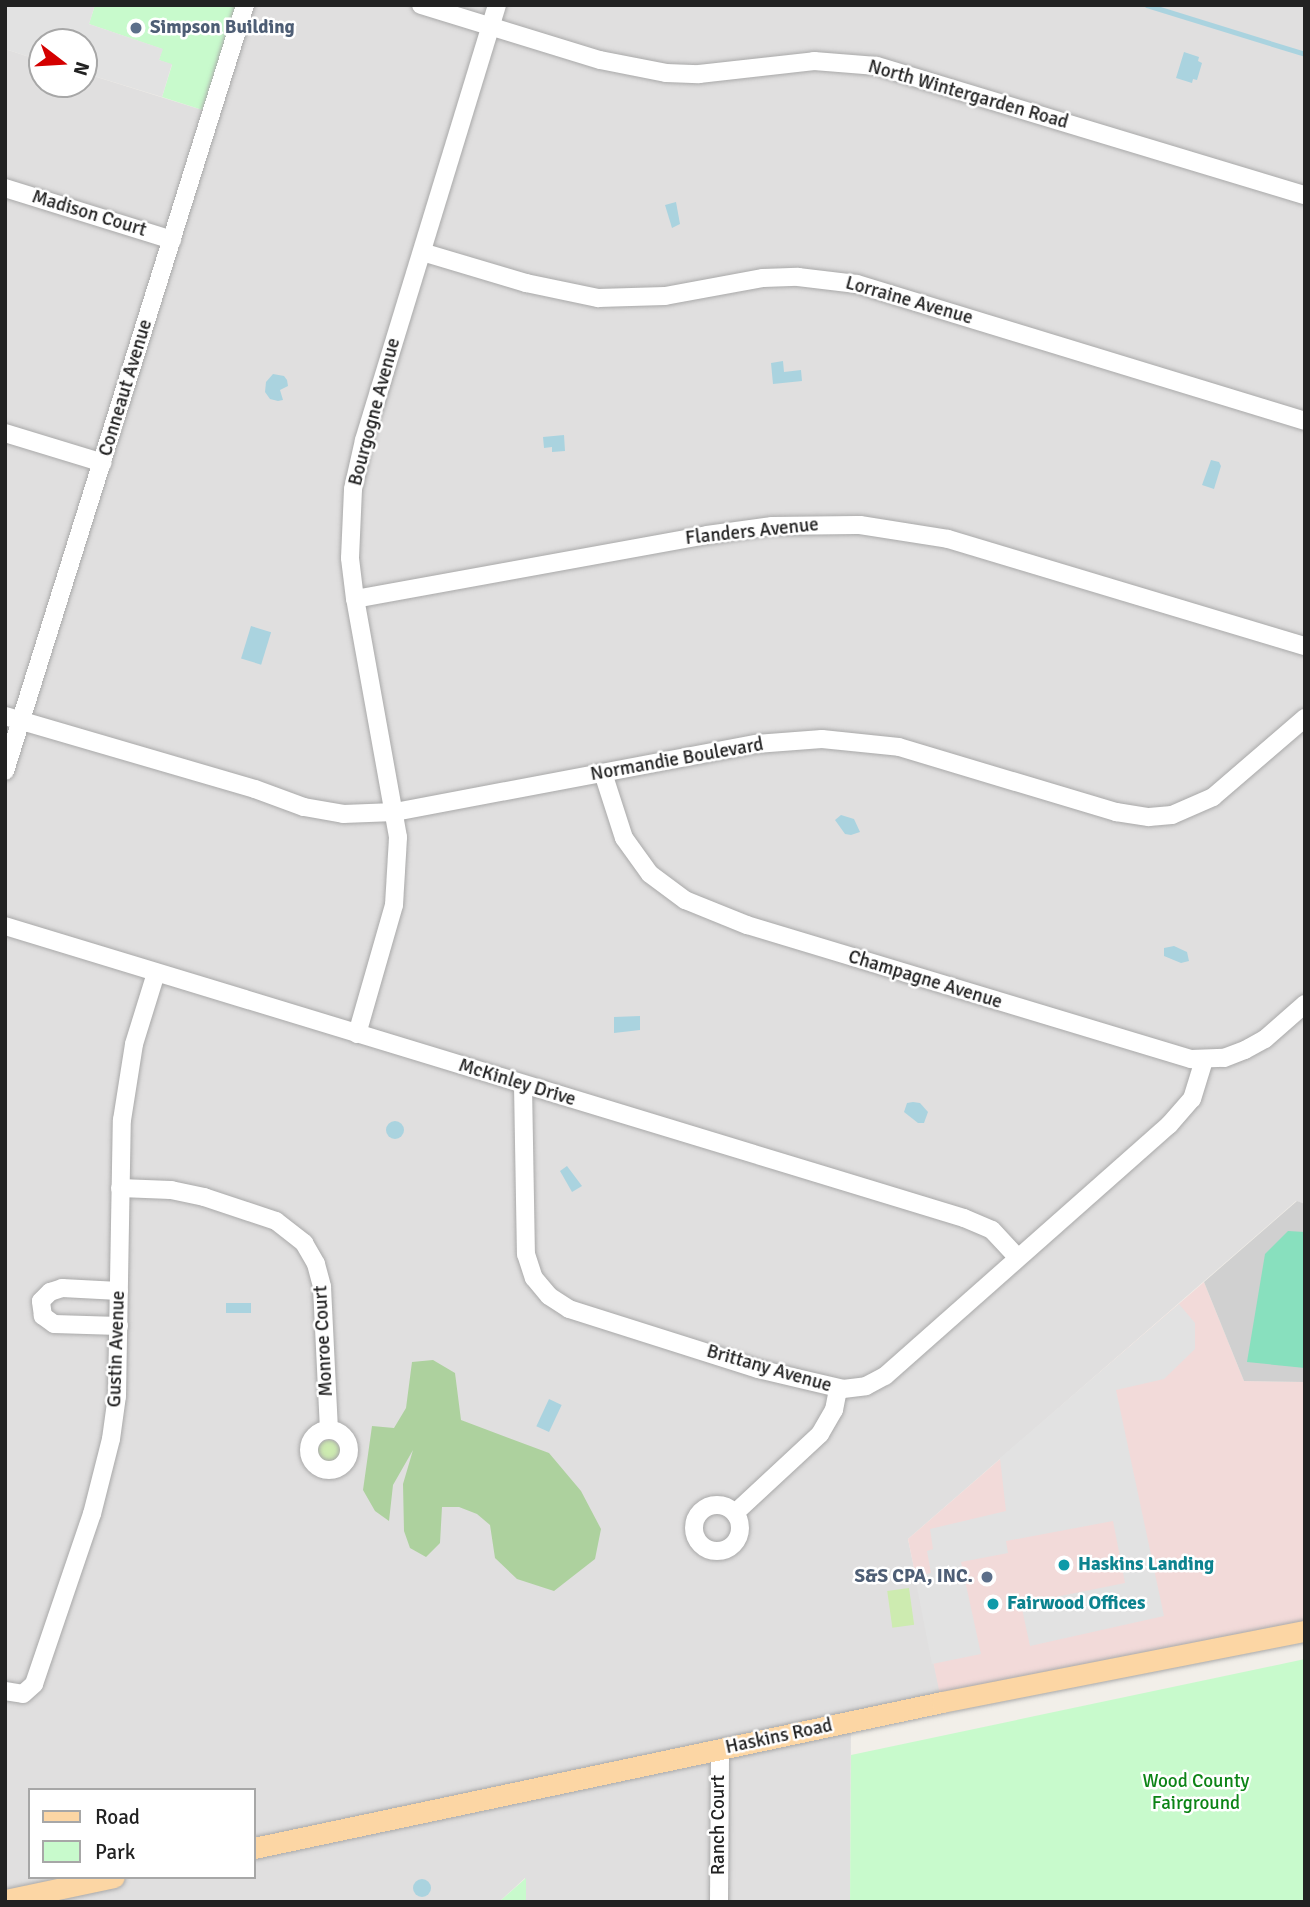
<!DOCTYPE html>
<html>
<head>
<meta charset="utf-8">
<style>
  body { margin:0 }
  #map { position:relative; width:1310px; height:1907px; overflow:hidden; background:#f2efe9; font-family:Signika,sans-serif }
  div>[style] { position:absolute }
  .residential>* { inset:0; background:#e0dfdf }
  .commercial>* { inset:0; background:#f2dad9 }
  .religious>* { inset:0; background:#d0d0d0 }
  .grass>* { inset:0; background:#cdebb0; transform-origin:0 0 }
  .round { border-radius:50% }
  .forest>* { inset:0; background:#add19e }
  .park>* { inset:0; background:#c8facc }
  .pitch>* { inset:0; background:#88e0be }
  .parking>* { inset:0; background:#e2e2e2 }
  .water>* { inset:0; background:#aad3df; transform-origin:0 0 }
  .stream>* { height:4.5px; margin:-2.25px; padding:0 2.25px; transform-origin:2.25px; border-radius:2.25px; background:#aad3df }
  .roads { filter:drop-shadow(0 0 2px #a9a9a9) drop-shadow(0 0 2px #a9a9a9) }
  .minor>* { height:18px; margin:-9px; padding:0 9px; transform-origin:9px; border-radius:9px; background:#fff }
  .minor>.ring { margin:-9px; padding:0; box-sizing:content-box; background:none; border:18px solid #fff; border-radius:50% }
  .major>* { height:21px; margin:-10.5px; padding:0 10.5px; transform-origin:10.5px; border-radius:10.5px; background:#fcd6a4 }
  .dots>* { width:19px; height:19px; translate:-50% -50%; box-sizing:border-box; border:4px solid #fff; border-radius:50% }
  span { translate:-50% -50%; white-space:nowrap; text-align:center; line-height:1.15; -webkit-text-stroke:5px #fff; paint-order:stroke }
  .service-label { font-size:19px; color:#4e5e75; font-weight:700 }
  .left { translate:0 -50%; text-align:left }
  .right { translate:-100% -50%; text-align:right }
  .street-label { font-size:19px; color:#222 }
  .culture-label { font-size:19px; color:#0d838f; font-weight:700 }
  .park-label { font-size:19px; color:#0c8416 }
  .frame { position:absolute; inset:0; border:7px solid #222; pointer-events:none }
  .legend { position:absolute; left:28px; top:1788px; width:228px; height:91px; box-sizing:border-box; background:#fff; border:2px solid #a7a7a7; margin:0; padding:9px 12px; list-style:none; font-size:21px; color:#222 }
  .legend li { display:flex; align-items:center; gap:14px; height:35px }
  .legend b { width:35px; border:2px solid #a7a7a7 }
  .north { position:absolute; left:28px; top:28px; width:70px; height:70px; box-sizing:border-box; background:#fff; border:2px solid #a7a7a7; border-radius:50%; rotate:107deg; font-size:19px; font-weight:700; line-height:28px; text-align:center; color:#222 }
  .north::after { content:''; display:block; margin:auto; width:24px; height:32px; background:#d40000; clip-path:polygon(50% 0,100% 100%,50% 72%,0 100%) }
</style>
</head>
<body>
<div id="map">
  <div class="residential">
    <i style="clip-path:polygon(evenodd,245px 5px,1305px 5px,1305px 1204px,1296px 1201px,908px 1539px,942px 1702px,851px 1722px,850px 1902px,526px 1902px,525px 1878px,499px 1902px,5px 1902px,5px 49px,42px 61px,42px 84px,84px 84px,84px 73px,212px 113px,245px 5px,30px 1790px,254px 1790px,254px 1877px,30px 1877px,30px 1790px)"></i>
  </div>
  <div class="commercial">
    <i style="clip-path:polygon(1204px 1282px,1244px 1381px,1305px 1382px,1305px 1622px,940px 1695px,908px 1539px)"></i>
  </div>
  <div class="religious">
    <i style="clip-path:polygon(1297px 1201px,1305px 1204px,1305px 1382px,1244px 1381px,1204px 1282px)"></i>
  </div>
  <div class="grass">
    <i class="round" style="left:318px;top:1440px;width:22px;height:22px"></i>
    <i style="left:909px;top:1588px;width:37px;height:22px;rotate:82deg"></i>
  </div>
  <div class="forest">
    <i style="clip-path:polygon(433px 1360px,455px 1373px,461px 1420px,549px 1453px,581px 1491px,601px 1529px,595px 1559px,554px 1591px,517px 1579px,495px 1558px,490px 1525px,477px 1514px,459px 1507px,442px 1507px,440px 1543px,426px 1557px,410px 1548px,404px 1531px,403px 1484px,413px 1450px,393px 1485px,389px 1521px,375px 1511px,363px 1490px,372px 1426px,394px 1428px,406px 1408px,412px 1362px)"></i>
  </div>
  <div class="park">
    <i style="clip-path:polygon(95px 5px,245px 5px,212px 113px,162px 97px,172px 65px,159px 60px,162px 49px,89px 24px)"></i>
    <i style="clip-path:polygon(1305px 1659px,1305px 1902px,850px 1902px,851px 1755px)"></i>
    <i style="clip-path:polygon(526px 1878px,526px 1902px,499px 1902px)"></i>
  </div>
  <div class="pitch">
    <i style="clip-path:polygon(1288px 1231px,1305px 1232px,1305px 1368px,1247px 1362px,1265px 1254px)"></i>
  </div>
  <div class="parking">
    <i style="clip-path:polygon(5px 5px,95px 5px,89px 24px,163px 49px,159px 60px,172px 64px,162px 97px,84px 73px,84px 42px,42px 42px,42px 61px,5px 49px)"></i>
    <i style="clip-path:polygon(1179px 1304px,1195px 1323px,1195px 1349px,1164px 1379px,1116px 1390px,1164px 1616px,1030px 1646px,1021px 1604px,1125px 1583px,1113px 1521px,1006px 1541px,1008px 1553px,961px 1562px,981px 1654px,932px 1664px,915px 1577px,931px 1573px,927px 1551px,933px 1549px,930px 1529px,1006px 1511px,1000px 1458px)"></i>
  </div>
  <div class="water">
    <i style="clip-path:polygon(1184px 52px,1199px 57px,1198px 61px,1202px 63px,1197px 80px,1193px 79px,1192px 83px,1176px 78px)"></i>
    <i style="clip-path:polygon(676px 202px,680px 224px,672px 228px,665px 205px)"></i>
    <i style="clip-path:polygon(783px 361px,784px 372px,801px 370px,802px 381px,773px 384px,771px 363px)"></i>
    <i style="clip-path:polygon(273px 374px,284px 376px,287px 380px,288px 386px,280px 390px,283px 400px,278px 401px,270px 399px,265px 392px,266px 382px)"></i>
    <i style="clip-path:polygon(564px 435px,565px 451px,552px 452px,552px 447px,544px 448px,543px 437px)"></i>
    <i style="clip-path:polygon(1211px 460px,1219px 462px,1221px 466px,1214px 489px,1202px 485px)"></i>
    <i style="left:251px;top:626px;width:21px;height:34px;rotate:17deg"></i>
    <i style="clip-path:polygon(841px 815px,854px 819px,860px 832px,851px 835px,845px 834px,835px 820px)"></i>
    <i style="clip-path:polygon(1174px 946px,1187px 952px,1189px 961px,1181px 963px,1164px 956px,1164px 948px)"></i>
    <i style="clip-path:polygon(640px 1016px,640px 1030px,614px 1033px,614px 1017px)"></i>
    <i style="clip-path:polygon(913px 1102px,920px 1103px,928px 1112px,924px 1123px,918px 1123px,904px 1112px,907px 1103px)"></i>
    <i class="round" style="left:386px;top:1121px;width:18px;height:18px"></i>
    <i style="clip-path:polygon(567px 1166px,582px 1186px,572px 1192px,560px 1171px)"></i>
    <i style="left:251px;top:1303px;width:10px;height:25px;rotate:90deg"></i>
    <i style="left:549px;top:1399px;width:14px;height:30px;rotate:25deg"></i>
    <i class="round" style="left:413px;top:1879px;width:18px;height:18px"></i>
  </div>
  <div class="stream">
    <i style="left:1147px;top:5px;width:165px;rotate:17.2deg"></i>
  </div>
  <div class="roads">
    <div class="minor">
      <i style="left:421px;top:5px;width:187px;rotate:17.1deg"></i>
      <i style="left:600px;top:60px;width:67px;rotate:11.1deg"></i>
      <i style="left:666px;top:73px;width:33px;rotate:2deg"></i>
      <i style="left:699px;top:74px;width:116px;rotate:-6.4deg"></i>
      <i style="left:814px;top:61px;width:63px;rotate:4.5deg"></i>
      <i style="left:877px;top:66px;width:447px;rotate:16.8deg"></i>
      <i style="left:5px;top:188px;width:175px;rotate:17.3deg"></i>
      <i style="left:422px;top:252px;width:109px;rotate:16.6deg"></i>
      <i style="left:526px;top:283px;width:74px;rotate:11.8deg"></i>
      <i style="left:598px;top:298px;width:67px;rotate:-1.7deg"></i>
      <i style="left:665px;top:296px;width:100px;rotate:-10.4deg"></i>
      <i style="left:763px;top:278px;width:35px;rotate:-2deg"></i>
      <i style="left:798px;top:277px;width:59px;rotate:6.8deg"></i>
      <i style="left:857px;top:284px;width:468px;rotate:17deg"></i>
      <i style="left:5px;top:433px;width:102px;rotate:17deg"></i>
      <i style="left:355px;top:599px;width:358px;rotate:-10.3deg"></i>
      <i style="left:707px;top:535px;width:66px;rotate:-7.9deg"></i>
      <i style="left:772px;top:526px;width:88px;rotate:-0.7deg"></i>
      <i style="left:860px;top:525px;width:89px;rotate:9deg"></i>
      <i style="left:948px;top:539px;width:373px;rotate:16.7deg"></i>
      <i style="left:5px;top:716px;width:260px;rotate:16.3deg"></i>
      <i style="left:255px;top:789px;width:52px;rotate:20.2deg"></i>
      <i style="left:304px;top:807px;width:40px;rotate:10deg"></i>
      <i style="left:343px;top:814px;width:52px;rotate:-2.2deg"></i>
      <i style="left:395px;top:812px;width:367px;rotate:-10.7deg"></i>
      <i style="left:756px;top:744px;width:66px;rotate:-4.3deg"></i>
      <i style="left:822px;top:739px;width:77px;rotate:5.9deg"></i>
      <i style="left:899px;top:747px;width:227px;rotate:16.7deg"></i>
      <i style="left:1116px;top:812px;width:33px;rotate:9deg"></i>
      <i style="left:1149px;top:817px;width:23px;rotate:-5deg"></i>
      <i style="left:1172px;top:815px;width:45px;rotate:-23.7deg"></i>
      <i style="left:1213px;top:797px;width:121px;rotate:-40.7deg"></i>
      <i style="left:5px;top:771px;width:803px;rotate:-72.6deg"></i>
      <i style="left:603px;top:773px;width:68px;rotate:72.1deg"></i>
      <i style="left:624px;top:838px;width:44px;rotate:54.2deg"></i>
      <i style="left:650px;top:874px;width:44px;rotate:36.6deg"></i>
      <i style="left:685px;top:900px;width:67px;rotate:22deg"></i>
      <i style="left:747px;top:925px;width:464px;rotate:16.8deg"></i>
      <i style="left:1191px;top:1059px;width:33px;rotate:-2deg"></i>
      <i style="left:1224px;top:1058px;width:22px;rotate:-21deg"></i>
      <i style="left:1245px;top:1050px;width:23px;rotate:-29deg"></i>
      <i style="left:1265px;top:1039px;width:53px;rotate:-41.2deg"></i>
      <i style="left:5px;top:926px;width:1002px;rotate:16.93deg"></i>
      <i style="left:964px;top:1218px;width:30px;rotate:23deg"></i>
      <i style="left:992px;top:1230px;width:38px;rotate:47deg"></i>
      <i style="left:357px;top:1034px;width:134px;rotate:-74deg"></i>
      <i style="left:394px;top:905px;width:68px;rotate:-86.6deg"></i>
      <i style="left:398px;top:837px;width:242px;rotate:-100.2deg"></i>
      <i style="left:355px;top:599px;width:41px;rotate:-97deg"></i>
      <i style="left:350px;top:558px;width:69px;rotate:-87.5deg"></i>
      <i style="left:353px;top:489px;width:50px;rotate:-77.3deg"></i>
      <i style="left:364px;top:440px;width:455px;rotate:-73deg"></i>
      <i style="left:523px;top:1085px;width:169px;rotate:89deg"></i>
      <i style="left:526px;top:1254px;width:25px;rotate:72deg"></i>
      <i style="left:534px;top:1278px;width:23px;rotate:50deg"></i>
      <i style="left:549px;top:1296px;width:24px;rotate:33deg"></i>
      <i style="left:569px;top:1309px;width:198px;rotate:17.6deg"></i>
      <i style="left:758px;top:1369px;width:87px;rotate:13.2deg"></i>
      <i style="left:843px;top:1389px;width:23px;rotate:-7deg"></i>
      <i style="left:866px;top:1386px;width:21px;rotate:-28deg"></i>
      <i style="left:885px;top:1376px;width:379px;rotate:-41.5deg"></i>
      <i style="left:1169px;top:1125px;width:35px;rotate:-49deg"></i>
      <i style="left:1192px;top:1099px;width:41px;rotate:-72.9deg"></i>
      <i style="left:120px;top:1188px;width:51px;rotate:2.2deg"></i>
      <i style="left:171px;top:1190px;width:34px;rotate:12deg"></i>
      <i style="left:204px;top:1197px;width:76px;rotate:18.4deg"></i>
      <i style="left:276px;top:1221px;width:36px;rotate:38deg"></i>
      <i style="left:304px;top:1243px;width:24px;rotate:60deg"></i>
      <i style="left:316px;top:1264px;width:24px;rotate:75deg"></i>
      <i style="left:322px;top:1287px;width:143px;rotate:87.2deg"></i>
      <i style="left:119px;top:1326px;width:65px;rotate:-178.2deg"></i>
      <i style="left:54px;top:1324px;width:14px;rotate:-144deg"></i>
      <i style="left:43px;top:1316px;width:15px;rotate:-98deg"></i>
      <i style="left:41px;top:1301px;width:13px;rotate:-45deg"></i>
      <i style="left:50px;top:1292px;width:13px;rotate:-18deg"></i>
      <i style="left:62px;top:1288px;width:57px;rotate:3deg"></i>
      <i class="ring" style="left:309px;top:1430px;width:22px;height:22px"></i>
      <i class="ring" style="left:694px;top:1505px;width:28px;height:28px"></i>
      <i style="left:735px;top:1513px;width:116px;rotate:-42.9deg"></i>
      <i style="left:820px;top:1434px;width:28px;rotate:-60deg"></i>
      <i style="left:834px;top:1410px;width:21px;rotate:-79deg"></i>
      <i style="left:5px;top:1691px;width:18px;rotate:9deg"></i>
      <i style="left:23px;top:1694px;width:15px;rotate:-42deg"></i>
      <i style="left:34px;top:1684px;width:180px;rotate:-71.2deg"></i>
      <i style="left:92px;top:1514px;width:77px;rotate:-75.8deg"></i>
      <i style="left:111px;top:1439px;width:43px;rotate:-82.1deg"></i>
      <i style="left:117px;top:1396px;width:276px;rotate:-89deg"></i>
      <i style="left:122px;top:1120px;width:77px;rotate:-81deg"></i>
      <i style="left:134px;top:1044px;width:74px;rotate:-72.8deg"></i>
      <i style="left:719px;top:1902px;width:153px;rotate:-89.6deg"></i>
    </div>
    <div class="major">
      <i style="left:254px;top:1848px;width:703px;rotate:-11.98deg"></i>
      <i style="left:942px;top:1702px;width:370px;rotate:-11.1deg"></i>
      <i style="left:5px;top:1900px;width:111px;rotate:-11.9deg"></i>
    </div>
  </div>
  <div class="dots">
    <i style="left:136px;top:28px;background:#5c6f8a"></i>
    <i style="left:1064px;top:1565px;background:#0f9aa8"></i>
    <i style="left:987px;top:1577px;background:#5c6f8a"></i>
    <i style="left:993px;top:1604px;background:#0f9aa8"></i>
  </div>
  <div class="service-label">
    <span class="left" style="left:150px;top:28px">Simpson Building</span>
    <span class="right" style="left:973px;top:1577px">S&amp;S CPA, INC.</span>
  </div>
  <div class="street-label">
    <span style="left:968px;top:95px;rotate:16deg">North Wintergarden Road</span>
    <span style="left:89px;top:214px;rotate:17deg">Madison Court</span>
    <span style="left:909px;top:301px;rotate:16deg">Lorraine Avenue</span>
    <span style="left:126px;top:388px;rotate:-73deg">Conneaut Avenue</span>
    <span style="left:375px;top:412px;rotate:-75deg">Bourgogne Avenue</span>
    <span style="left:752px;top:532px;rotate:-6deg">Flanders Avenue</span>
    <span style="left:677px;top:760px;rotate:-10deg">Normandie Boulevard</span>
    <span style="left:925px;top:980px;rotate:17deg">Champagne Avenue</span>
    <span style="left:517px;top:1083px;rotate:17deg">McKinley Drive</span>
    <span style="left:324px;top:1341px;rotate:-93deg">Monroe Court</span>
    <span style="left:117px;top:1349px;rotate:-88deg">Gustin Avenue</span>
    <span style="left:769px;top:1369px;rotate:16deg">Brittany Avenue</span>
    <span style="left:779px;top:1737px;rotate:-12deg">Haskins Road</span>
    <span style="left:719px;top:1825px;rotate:-90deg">Ranch Court</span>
  </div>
  <div class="culture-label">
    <span class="left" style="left:1078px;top:1565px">Haskins Landing</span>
    <span class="left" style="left:1007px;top:1604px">Fairwood Offices</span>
  </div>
  <div class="park-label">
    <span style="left:1196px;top:1793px">Wood County<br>Fairground</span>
  </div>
  <div class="frame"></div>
  <ul class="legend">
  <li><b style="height:9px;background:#fcd6a4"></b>Road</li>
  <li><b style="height:19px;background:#c8facc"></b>Park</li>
  </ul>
  <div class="north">N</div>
</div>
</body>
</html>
